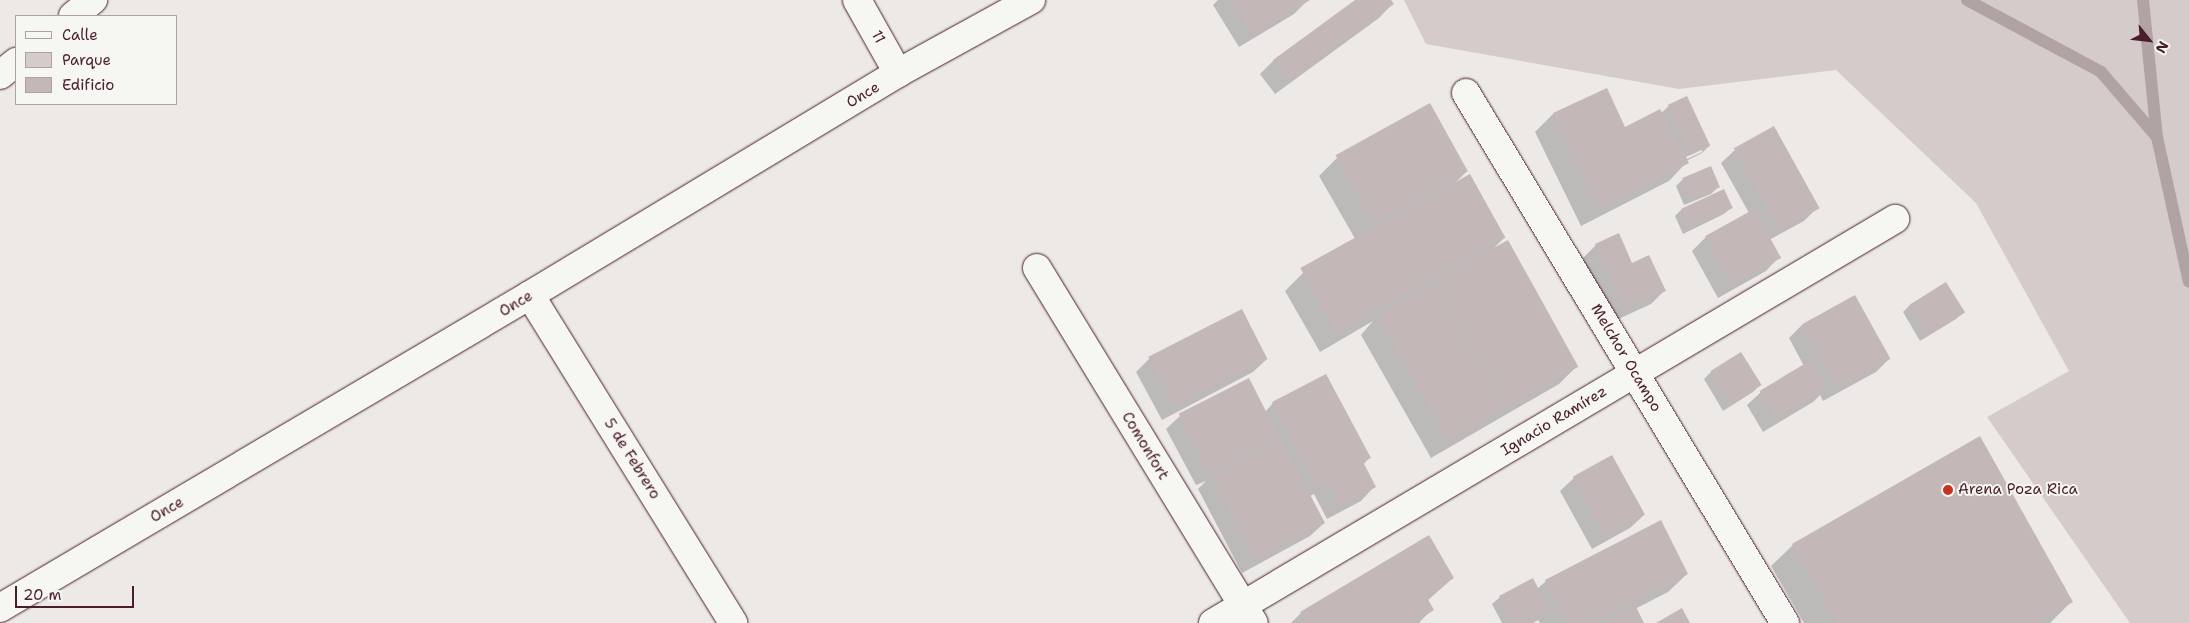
<!DOCTYPE html>
<html>
<head>
<meta charset="utf-8">
<style>
  body { margin:0 }
  #map { position:relative; width:2189px; height:623px; overflow:hidden; background:#ece9e6; font-family:"Shantell Sans",sans-serif }
  div>[style] { position:absolute }
  .green>* { inset:0; background:#d4cbca }
  .shadow>* { inset:0; background:#0003 }
  .stream>* { height:12px; margin:-6px; padding:0 6px; transform-origin:6px; border-radius:6px; background:#b1a2a3 }
  .building>* { inset:0; background:#c4b7b7; transform-origin:0 0 }
  .roads { filter:drop-shadow(0 0 1px #4a1f2b) drop-shadow(0 0 1px #4a1f2b) }
  .street>* { height:28px; margin:-14px; padding:0 14px; transform-origin:14px; border-radius:14px; background:#f6f6f2 }
  .dots>* { width:14px; height:14px; translate:-50% -50%; box-sizing:border-box; border:2px solid #f6f6f2; border-radius:50% }
  span { translate:-50% -50%; white-space:nowrap; text-align:center; line-height:1.15; -webkit-text-stroke:4px #f6f6f2; paint-order:stroke }
  .street-label { font-size:15px; color:#4a1f2b }
  .poi-label { font-size:15px; color:#4a1f2b }
  .left { translate:0 -50%; text-align:left }
  .legend { position:absolute; left:15px; top:15px; width:162px; height:90px; box-sizing:border-box; background:#f6f6f2; border:1px solid #b1a0a2; margin:0; padding:6px 9px; list-style:none; font-size:15px; color:#4a1f2b }
  .legend li { display:flex; align-items:center; gap:10px; height:25px }
  .legend b { width:25px; border:1px solid #b1a0a2 }
  .north { position:absolute; left:2124px; top:15px; width:50px; height:50px; -webkit-text-stroke:4px #f6f6f2; paint-order:stroke; rotate:119deg; font-size:14px; font-weight:700; line-height:20px; text-align:center; color:#4a1f2b }
  .north::after { content:''; display:block; margin:auto; width:18px; height:22px; background:#4a1f2b; clip-path:polygon(50% 0,100% 100%,50% 72%,0 100%) }
  .scale { position:absolute; left:15px; top:586px; width:119px; height:22px; box-sizing:border-box; border:2px solid #4a1f2b; border-top:0; padding-left:6px; font-size:15px; line-height:18px; white-space:nowrap; color:#4a1f2b; -webkit-text-stroke:4px #f6f6f2; paint-order:stroke }
</style>
</head>
<body>
<div id="map">
  <div class="green">
    <i style="clip-path:polygon(1404px 0,2189px 0,2189px 623px,2130px 623px,1987px 417px,2069px 371px,1976px 203px,1836px 70px,1679px 89px,1426px 44px)"></i>
  </div>
  <div class="shadow">
    <i style="clip-path:polygon(1218px 0,1308px 0,1294px 14px,1239px 47px,1213px 5px)"></i>
    <i style="clip-path:polygon(1357px 0,1389px 0,1392px 4px,1379px 18px,1275px 94px,1260px 74px,1273px 61px)"></i>
    <i style="clip-path:polygon(evenodd,1606px 89px,1624px 129px,1661px 113px,1669px 106px,1709px 146px,1702px 153px,1686px 161px,1687px 162px,1669px 181px,1581px 226px,1535px 132px,1553px 114px,1606px 89px,1702px 149px,1702px 152px,1687px 159px,1686px 157px,1702px 149px)"></i>
    <i style="clip-path:polygon(1735px 150px,1817px 208px,1804px 221px,1769px 240px,1779px 257px,1766px 271px,1718px 298px,1692px 251px,1706px 237px,1749px 213px,1721px 163px)"></i>
    <i style="clip-path:polygon(1337px 158px,1467px 171px,1453px 185px,1505px 237px,1492px 250px,1577px 366px,1559px 384px,1431px 458px,1361px 335px,1373px 321px,1320px 352px,1285px 291px,1303px 273px,1357px 242px,1319px 176px)"></i>
    <i style="clip-path:polygon(1683px 179px,1718px 187px,1711px 194px,1684px 205px,1676px 186px)"></i>
    <i style="clip-path:polygon(1731px 208px,1724px 214px,1683px 234px,1675px 216px,1682px 209px)"></i>
    <i style="clip-path:polygon(1596px 245px,1632px 264px,1664px 291px,1651px 304px,1612px 322px,1583px 258px)"></i>
    <i style="clip-path:polygon(1855px 297px,1889px 359px,1876px 372px,1823px 401px,1820px 395px,1813px 402px,1763px 432px,1747px 405px,1761px 392px,1804px 366px,1789px 338px,1802px 325px)"></i>
    <i style="clip-path:polygon(1910px 305px,1963px 312px,1956px 319px,1920px 341px,1903px 312px)"></i>
    <i style="clip-path:polygon(1150px 358px,1267px 359px,1253px 372px,1162px 420px,1136px 372px)"></i>
    <i style="clip-path:polygon(1711px 372px,1760px 385px,1753px 392px,1723px 411px,1704px 379px)"></i>
    <i style="clip-path:polygon(1273px 403px,1369px 458px,1363px 465px,1374px 487px,1361px 501px,1327px 519px,1314px 494px,1310px 496px,1324px 523px,1310px 536px,1242px 573px,1198px 489px,1206px 481px,1196px 485px,1166px 429px,1180px 416px,1265px 412px)"></i>
    <i style="clip-path:polygon(1979px 438px,2072px 601px,2050px 623px,1804px 623px,1771px 566px,1793px 545px)"></i>
    <i style="clip-path:polygon(1574px 478px,1644px 515px,1630px 528px,1592px 549px,1560px 491px)"></i>
    <i style="clip-path:polygon(1687px 574px,1668px 592px,1635px 609px,1643px 623px,1540px 623px,1538px 620px,1533px 623px,1502px 623px,1492px 604px,1499px 598px,1533px 580px,1537px 589px,1546px 581px)"></i>
    <i style="clip-path:polygon(1453px 578px,1427px 601px,1432px 609px,1419px 623px,1291px 623px,1301px 613px)"></i>
  </div>
  <div class="stream">
    <i style="left:1967px;top:0;width:152px;rotate:28.2deg"></i>
    <i style="left:2101px;top:72px;width:86px;rotate:49.3deg"></i>
    <i style="left:2143px;top:0;width:138px;rotate:84.2deg"></i>
    <i style="left:2157px;top:137px;width:148px;rotate:77.6deg"></i>
  </div>
  <div class="building">
    <i style="clip-path:polygon(1232px 0,1310px 0,1253px 35px)"></i>
    <i style="clip-path:polygon(1355px 0,1391px 0,1394px 4px,1289px 81px,1273px 60px)"></i>
    <i style="clip-path:polygon(1607px 88px,1625px 127px,1660px 109px,1689px 163px,1599px 208px,1553px 113px)"></i>
    <i style="left:1687px;top:96px;width:55px;height:21px;rotate:65deg"></i>
    <i style="left:1430px;top:103px;width:78px;height:108px;rotate:61deg"></i>
    <i style="left:1774px;top:126px;width:94px;height:46px;rotate:61deg"></i>
    <i style="left:1711px;top:166px;width:23px;height:31px;rotate:67deg"></i>
    <i style="left:1470px;top:174px;width:73px;height:194px;rotate:61deg"></i>
    <i style="left:1724px;top:189px;width:21px;height:47px;rotate:65deg"></i>
    <i style="left:1754px;top:209px;width:56px;height:56px;rotate:61deg"></i>
    <i style="clip-path:polygon(1619px 233px,1632px 263px,1649px 255px,1666px 291px,1625px 309px,1595px 244px)"></i>
    <i style="left:1508px;top:240px;width:145px;height:82px;rotate:61deg"></i>
    <i style="left:1435px;top:282px;width:145px;height:66px;rotate:61deg"></i>
    <i style="left:1946px;top:282px;width:36px;height:43px;rotate:58deg"></i>
    <i style="left:1855px;top:295px;width:73px;height:60px;rotate:61deg"></i>
    <i style="left:1242px;top:309px;width:56px;height:105px;rotate:63deg"></i>
    <i style="left:1741px;top:352px;width:39px;height:36px;rotate:58deg"></i>
    <i style="left:1811px;top:360px;width:33px;height:60px;rotate:59deg"></i>
    <i style="clip-path:polygon(1326px 374px,1371px 458px,1363px 462px,1376px 487px,1341px 506px,1328px 481px,1317px 487px,1272px 402px)"></i>
    <i style="left:1249px;top:378px;width:65px;height:79px;rotate:63deg"></i>
    <i style="clip-path:polygon(1980px 436px,2073px 602px,2036px 623px,1837px 623px,1792px 544px)"></i>
    <i style="clip-path:polygon(1280px 438px,1325px 523px,1256px 560px,1237px 526px,1260px 514px,1237px 525px,1211px 475px)"></i>
    <i style="left:1612px;top:455px;width:68px;height:45px;rotate:61deg"></i>
    <i style="clip-path:polygon(1661px 520px,1688px 574px,1592px 623px,1567px 623px,1545px 580px)"></i>
    <i style="clip-path:polygon(1429px 535px,1454px 578px,1426px 596px,1434px 610px,1414px 623px,1307px 623px,1300px 612px)"></i>
    <i style="clip-path:polygon(1533px 578px,1550px 612px,1528px 623px,1512px 623px,1499px 596px)"></i>
    <i style="clip-path:polygon(1636px 607px,1644px 623px,1606px 623px)"></i>
    <i style="clip-path:polygon(1682px 608px,1690px 623px,1656px 623px)"></i>
  </div>
  <div class="roads">
    <div class="street">
      <i style="left:857px;top:0;width:84px;rotate:60.7deg"></i>
      <i style="left:73px;top:16px;width:26px;rotate:-39deg"></i>
      <i style="left:0;top:75px;width:21px;rotate:-39deg"></i>
      <i style="left:1466px;top:93px;width:619px;rotate:58.96deg"></i>
      <i style="left:1037px;top:268px;width:416px;rotate:58.6deg"></i>
      <i style="left:530px;top:295px;width:386px;rotate:58.2deg"></i>
      <i style="left:0;top:608px;width:616px;rotate:-30.56deg"></i>
      <i style="left:530px;top:295px;width:430px;rotate:-31.1deg"></i>
      <i style="left:898px;top:73px;width:152px;rotate:-28.8deg"></i>
      <i style="left:1213px;top:623px;width:793px;rotate:-30.64deg"></i>
    </div>
  </div>
  <div class="dots">
    <i style="left:1948px;top:490px;background:#c8321e"></i>
  </div>
  <div class="street-label">
    <span style="left:878px;top:37px;rotate:60deg">11</span>
    <span style="left:863px;top:95px;rotate:-31deg">Once</span>
    <span style="left:516px;top:304px;rotate:-31deg">Once</span>
    <span style="left:1626px;top:358px;rotate:59deg">Melchor Ocampo</span>
    <span style="left:1554px;top:421px;rotate:-31deg">Ignacio Ramírez</span>
    <span style="left:1145px;top:446px;rotate:59deg">Comonfort</span>
    <span style="left:632px;top:459px;rotate:58deg">5 de Febrero</span>
    <span style="left:167px;top:510px;rotate:-30deg">Once</span>
  </div>
  <div class="poi-label">
    <span class="left" style="left:1958px;top:490px">Arena Poza Rica</span>
  </div>
  <ul class="legend">
  <li><b style="height:6px;background:#f6f6f2"></b>Calle</li>
  <li><b style="height:14px;background:#d4cbca"></b>Parque</li>
  <li><b style="height:14px;background:#c4b7b7"></b>Edificio</li>
  </ul>
  <div class="north">N</div>
  <div class="scale">20 m</div>
</div>
</body>
</html>
